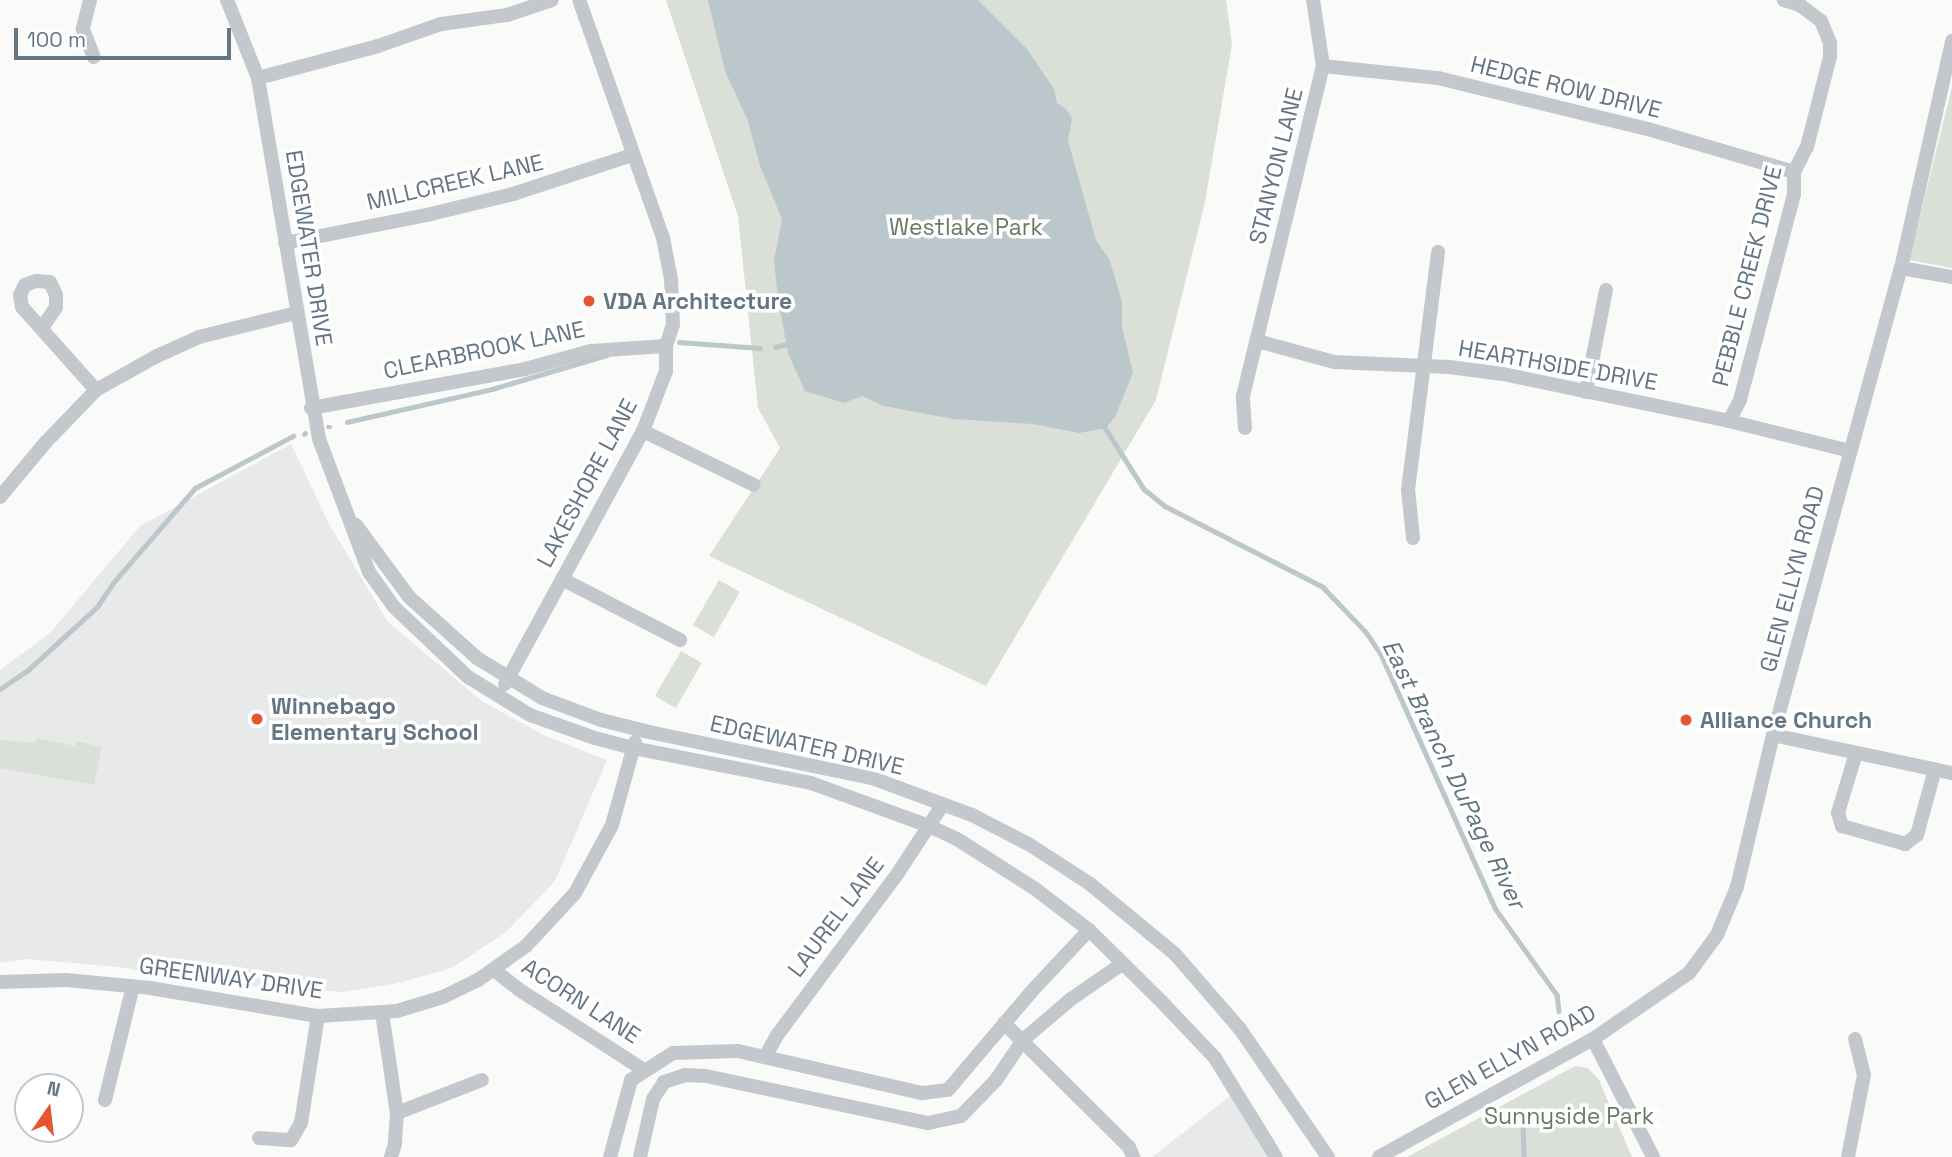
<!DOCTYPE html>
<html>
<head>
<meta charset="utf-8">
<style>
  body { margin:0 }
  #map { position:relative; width:1952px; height:1157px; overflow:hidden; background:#fafaf8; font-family:"Space Grotesk",sans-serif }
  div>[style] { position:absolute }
  .built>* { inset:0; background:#e8e9e9 }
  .green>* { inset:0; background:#dadfd7; transform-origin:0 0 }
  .water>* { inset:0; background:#bbc7cb }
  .stream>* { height:4.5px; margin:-2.25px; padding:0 2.25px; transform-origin:2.25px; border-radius:2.25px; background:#bbc7cb }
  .minor>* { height:14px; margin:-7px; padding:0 7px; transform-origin:7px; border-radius:7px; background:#c3c8cc }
  .dots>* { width:19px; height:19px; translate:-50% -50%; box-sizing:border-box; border:4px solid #fff; border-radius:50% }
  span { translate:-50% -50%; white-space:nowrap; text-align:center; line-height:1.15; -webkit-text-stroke:7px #fff; paint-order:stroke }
  .street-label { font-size:23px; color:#657683 }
  .park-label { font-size:23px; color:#687a64 }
  .poi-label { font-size:23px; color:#657683; font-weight:700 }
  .left { translate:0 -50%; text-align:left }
  .water-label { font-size:24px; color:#60757c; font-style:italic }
  .north { position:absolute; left:14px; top:1073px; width:70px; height:70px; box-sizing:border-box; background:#fff; border:2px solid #c1c8cd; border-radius:50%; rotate:14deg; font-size:19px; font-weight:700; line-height:28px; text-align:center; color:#657683 }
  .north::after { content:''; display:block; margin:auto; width:24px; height:32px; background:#e4572e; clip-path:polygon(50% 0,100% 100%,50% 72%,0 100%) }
  .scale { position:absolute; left:14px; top:28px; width:217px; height:32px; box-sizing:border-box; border:4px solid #657683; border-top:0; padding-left:9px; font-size:21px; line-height:24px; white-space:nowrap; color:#657683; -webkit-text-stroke:5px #fff; paint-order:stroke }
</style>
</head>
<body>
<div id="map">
  <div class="built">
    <i style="clip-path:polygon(291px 444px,329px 524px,388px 622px,483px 702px,546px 736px,607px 760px,555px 881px,506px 932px,452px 968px,398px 983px,344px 992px,197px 982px,119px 967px,27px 959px,0 963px,0 670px,50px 633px,140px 526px)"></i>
    <i style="clip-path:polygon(1233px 1094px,1271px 1157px,1152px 1157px)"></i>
  </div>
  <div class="green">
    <i style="clip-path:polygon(666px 0,1226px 0,1232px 44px,1205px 202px,1156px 400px,986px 686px,709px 556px,780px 448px,758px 408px,738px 216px)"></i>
    <i style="clip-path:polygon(1952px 87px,1952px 268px,1909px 260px)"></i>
    <i style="left:719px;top:580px;width:24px;height:52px;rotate:30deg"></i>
    <i style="left:681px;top:651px;width:24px;height:52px;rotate:30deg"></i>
    <i style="clip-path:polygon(36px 738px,75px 746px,76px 741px,102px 747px,94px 785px,0 768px,0 740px,35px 743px)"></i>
    <i style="clip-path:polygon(1575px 1066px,1588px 1068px,1599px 1080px,1632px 1157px,1407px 1157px)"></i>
  </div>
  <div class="water">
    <i style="clip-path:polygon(708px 0,978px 0,1027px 49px,1054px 89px,1057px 103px,1066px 109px,1072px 118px,1068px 141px,1096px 240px,1110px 261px,1122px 302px,1122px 327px,1133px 373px,1115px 417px,1106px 428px,1079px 433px,1033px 424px,953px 419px,884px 406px,862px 396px,844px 403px,805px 391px,788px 353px,778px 299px,774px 261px,782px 219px,760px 166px,748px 121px,725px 71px)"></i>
  </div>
  <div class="stream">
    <i style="left:679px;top:342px;width:81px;rotate:4.2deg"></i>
    <i style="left:775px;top:347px;width:16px;rotate:-14deg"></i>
    <i style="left:347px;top:422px;width:149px;rotate:-12.8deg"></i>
    <i style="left:492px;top:389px;width:120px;rotate:-16.5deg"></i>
    <i style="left:1104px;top:426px;width:75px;rotate:57.6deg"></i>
    <i style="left:1144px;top:489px;width:27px;rotate:39deg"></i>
    <i style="left:1165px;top:506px;width:178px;rotate:27.1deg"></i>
    <i style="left:1323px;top:587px;width:62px;rotate:46.3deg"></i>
    <i style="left:1366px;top:632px;width:27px;rotate:56deg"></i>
    <i style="left:1381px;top:654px;width:278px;rotate:65.8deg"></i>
    <i style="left:1495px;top:908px;width:107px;rotate:54.5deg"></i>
    <i style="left:1557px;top:995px;width:16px;rotate:83deg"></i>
    <i style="left:328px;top:427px;width:2px"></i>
    <i style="left:304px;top:434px;width:1px;rotate:-45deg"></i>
    <i style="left:0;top:689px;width:34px;rotate:-34deg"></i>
    <i style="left:28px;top:670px;width:93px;rotate:-42.4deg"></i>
    <i style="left:97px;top:607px;width:29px;rotate:-56deg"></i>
    <i style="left:113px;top:583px;width:125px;rotate:-49.2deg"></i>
    <i style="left:195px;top:488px;width:111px;rotate:-28deg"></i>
    <i style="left:1523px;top:1125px;width:32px;rotate:88deg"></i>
  </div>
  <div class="minor">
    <i style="left:90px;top:0;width:30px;rotate:104deg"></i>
    <i style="left:83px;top:29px;width:30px;rotate:69deg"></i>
    <i style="left:227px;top:0;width:84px;rotate:68.3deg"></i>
    <i style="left:258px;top:78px;width:366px;rotate:80.4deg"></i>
    <i style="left:319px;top:439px;width:142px;rotate:69.4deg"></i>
    <i style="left:369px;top:572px;width:43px;rotate:54.5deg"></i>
    <i style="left:394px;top:607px;width:102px;rotate:43.4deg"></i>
    <i style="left:468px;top:677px;width:73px;rotate:31.5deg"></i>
    <i style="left:530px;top:715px;width:69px;rotate:19.5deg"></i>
    <i style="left:595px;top:738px;width:39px;rotate:15deg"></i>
    <i style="left:633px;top:748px;width:181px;rotate:11.1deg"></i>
    <i style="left:811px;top:783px;width:126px;rotate:20deg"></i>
    <i style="left:929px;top:826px;width:31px;rotate:25deg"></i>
    <i style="left:957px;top:839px;width:91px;rotate:32.5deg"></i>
    <i style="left:1034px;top:888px;width:69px;rotate:37.4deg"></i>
    <i style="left:1089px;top:930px;width:100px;rotate:44.6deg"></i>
    <i style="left:1160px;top:1000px;width:80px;rotate:46.5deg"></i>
    <i style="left:1215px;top:1058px;width:116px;rotate:58.4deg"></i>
    <i style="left:1323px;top:66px;width:116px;rotate:6deg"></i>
    <i style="left:1438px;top:78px;width:216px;rotate:13.7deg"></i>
    <i style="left:1648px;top:129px;width:152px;rotate:16.4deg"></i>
    <i style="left:258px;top:78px;width:124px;rotate:-14.9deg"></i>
    <i style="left:378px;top:46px;width:67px;rotate:-19.2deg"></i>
    <i style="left:441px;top:24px;width:67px;rotate:-7.8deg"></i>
    <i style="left:507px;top:15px;width:47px;rotate:-18.4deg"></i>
    <i style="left:285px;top:243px;width:149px;rotate:-11.2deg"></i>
    <i style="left:431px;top:214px;width:84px;rotate:-13.7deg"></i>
    <i style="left:513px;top:194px;width:125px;rotate:-18.1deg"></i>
    <i style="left:1901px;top:268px;width:52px;rotate:10deg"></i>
    <i style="left:42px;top:328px;width:25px;rotate:-56deg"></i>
    <i style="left:56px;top:307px;width:12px;rotate:-90deg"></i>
    <i style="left:56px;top:295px;width:14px;rotate:-115deg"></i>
    <i style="left:50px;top:282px;width:14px;rotate:-176deg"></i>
    <i style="left:36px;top:281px;width:12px;rotate:160deg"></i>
    <i style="left:25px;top:285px;width:11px;rotate:117deg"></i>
    <i style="left:20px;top:295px;width:12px;rotate:81deg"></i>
    <i style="left:22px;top:307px;width:111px;rotate:48.3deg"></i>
    <i style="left:1257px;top:341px;width:80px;rotate:15.3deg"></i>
    <i style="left:1334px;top:362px;width:115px;rotate:2.5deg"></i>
    <i style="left:1449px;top:367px;width:54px;rotate:7.4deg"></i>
    <i style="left:1503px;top:374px;width:231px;rotate:11.7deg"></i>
    <i style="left:1729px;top:421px;width:125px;rotate:13.9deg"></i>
    <i style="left:1586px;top:392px;width:104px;rotate:-78.9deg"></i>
    <i style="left:311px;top:408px;width:218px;rotate:-10.3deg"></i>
    <i style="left:525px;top:369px;width:68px;rotate:-15.3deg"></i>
    <i style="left:591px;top:351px;width:75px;rotate:-3.8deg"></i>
    <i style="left:1729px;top:421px;width:24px;rotate:-62deg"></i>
    <i style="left:1740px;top:400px;width:213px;rotate:-75.3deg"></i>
    <i style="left:1794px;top:194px;width:22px;rotate:-90deg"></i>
    <i style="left:1794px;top:172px;width:28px;rotate:-63deg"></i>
    <i style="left:1807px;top:147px;width:93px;rotate:-75.7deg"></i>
    <i style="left:1830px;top:57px;width:14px;rotate:-90deg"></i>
    <i style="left:1830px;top:43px;width:24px;rotate:-112deg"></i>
    <i style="left:1821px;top:21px;width:26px;rotate:-143deg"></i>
    <i style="left:1800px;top:5px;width:17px;rotate:-163deg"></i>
    <i style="left:1245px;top:428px;width:32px;rotate:-94deg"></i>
    <i style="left:1243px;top:396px;width:340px;rotate:-76.4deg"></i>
    <i style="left:1323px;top:66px;width:67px;rotate:-98.6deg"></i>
    <i style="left:643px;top:431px;width:123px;rotate:25.9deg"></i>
    <i style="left:0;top:497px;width:72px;rotate:-50.1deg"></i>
    <i style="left:46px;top:442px;width:72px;rotate:-46.1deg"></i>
    <i style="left:96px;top:390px;width:70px;rotate:-29.1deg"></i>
    <i style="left:157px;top:356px;width:46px;rotate:-24.3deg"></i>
    <i style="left:199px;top:337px;width:100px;rotate:-13.9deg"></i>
    <i style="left:356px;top:525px;width:89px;rotate:53.6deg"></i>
    <i style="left:409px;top:597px;width:91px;rotate:41.9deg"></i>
    <i style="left:477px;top:658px;width:76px;rotate:31.6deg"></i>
    <i style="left:542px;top:698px;width:63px;rotate:20.4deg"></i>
    <i style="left:601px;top:720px;width:49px;rotate:14deg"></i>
    <i style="left:649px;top:732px;width:228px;rotate:11.7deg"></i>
    <i style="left:872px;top:778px;width:107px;rotate:20.3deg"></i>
    <i style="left:972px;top:815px;width:65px;rotate:27.3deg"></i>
    <i style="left:1030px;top:845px;width:72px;rotate:33deg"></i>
    <i style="left:1090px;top:884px;width:110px;rotate:39.5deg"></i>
    <i style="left:1175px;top:954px;width:99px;rotate:49.1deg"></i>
    <i style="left:1240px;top:1029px;width:155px;rotate:55.5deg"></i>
    <i style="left:1413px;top:538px;width:48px;rotate:-95.9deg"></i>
    <i style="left:1408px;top:490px;width:240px;rotate:-82.8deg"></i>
    <i style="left:562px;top:579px;width:133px;rotate:27.3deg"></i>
    <i style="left:505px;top:684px;width:288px;rotate:-61.4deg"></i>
    <i style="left:643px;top:431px;width:64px;rotate:-69deg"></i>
    <i style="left:666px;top:371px;width:25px;rotate:-90deg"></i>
    <i style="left:666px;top:346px;width:22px;rotate:-72deg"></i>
    <i style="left:673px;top:325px;width:46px;rotate:-92.5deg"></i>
    <i style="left:671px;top:279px;width:42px;rotate:-101deg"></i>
    <i style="left:663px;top:238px;width:252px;rotate:-109.4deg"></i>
    <i style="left:1773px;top:735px;width:183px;rotate:12deg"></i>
    <i style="left:1856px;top:753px;width:63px;rotate:106.7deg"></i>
    <i style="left:1838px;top:813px;width:14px;rotate:73deg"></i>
    <i style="left:1842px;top:826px;width:66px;rotate:15.9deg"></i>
    <i style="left:1905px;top:844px;width:15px;rotate:-37deg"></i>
    <i style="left:1917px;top:835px;width:68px;rotate:-74.7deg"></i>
    <i style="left:494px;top:970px;width:31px;rotate:38deg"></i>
    <i style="left:518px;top:989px;width:150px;rotate:32.7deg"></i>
    <i style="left:0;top:982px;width:66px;rotate:-1.7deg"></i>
    <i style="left:66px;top:980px;width:84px;rotate:5.4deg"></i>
    <i style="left:150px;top:988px;width:170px;rotate:9.5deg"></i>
    <i style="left:318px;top:1016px;width:79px;rotate:-3.6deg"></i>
    <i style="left:397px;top:1011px;width:48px;rotate:-16.9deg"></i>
    <i style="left:443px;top:997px;width:39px;rotate:-26deg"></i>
    <i style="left:478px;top:980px;width:59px;rotate:-35.3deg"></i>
    <i style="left:526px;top:946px;width:72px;rotate:-47.2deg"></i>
    <i style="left:575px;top:893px;width:77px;rotate:-61.4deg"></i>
    <i style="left:612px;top:825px;width:86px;rotate:-74.5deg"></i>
    <i style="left:382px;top:1013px;width:101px;rotate:81.5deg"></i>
    <i style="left:397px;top:1113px;width:31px;rotate:94deg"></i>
    <i style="left:395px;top:1144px;width:14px;rotate:107deg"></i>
    <i style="left:1004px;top:1023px;width:176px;rotate:44.8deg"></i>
    <i style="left:1129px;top:1147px;width:11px;rotate:68deg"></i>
    <i style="left:1593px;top:1039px;width:132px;rotate:63deg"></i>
    <i style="left:765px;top:1057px;width:26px;rotate:-61deg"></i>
    <i style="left:778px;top:1034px;width:201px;rotate:-53.3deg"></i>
    <i style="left:898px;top:873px;width:82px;rotate:-56.9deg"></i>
    <i style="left:105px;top:1100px;width:117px;rotate:-76.2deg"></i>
    <i style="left:397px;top:1113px;width:91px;rotate:-21.2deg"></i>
    <i style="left:259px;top:1138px;width:32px;rotate:4deg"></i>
    <i style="left:291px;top:1140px;width:20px;rotate:-60deg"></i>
    <i style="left:301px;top:1123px;width:108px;rotate:-81deg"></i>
    <i style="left:610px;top:1157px;width:80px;rotate:-74.7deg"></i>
    <i style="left:631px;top:1080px;width:50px;rotate:-32.7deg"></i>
    <i style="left:673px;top:1053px;width:65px;rotate:-1.8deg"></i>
    <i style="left:738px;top:1051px;width:189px;rotate:12.9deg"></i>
    <i style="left:922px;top:1093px;width:26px;rotate:-7deg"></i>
    <i style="left:948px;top:1090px;width:128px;rotate:-49.7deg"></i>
    <i style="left:1031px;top:992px;width:85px;rotate:-46.9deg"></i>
    <i style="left:640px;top:1157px;width:59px;rotate:-77.4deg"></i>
    <i style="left:653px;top:1099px;width:20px;rotate:-57deg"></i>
    <i style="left:664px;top:1082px;width:22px;rotate:-18deg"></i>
    <i style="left:685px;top:1075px;width:21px;rotate:3deg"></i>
    <i style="left:706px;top:1076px;width:227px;rotate:12deg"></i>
    <i style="left:928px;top:1123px;width:34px;rotate:-12deg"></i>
    <i style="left:961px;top:1116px;width:50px;rotate:-45.8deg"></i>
    <i style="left:996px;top:1080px;width:48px;rotate:-56deg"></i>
    <i style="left:1023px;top:1040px;width:63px;rotate:-40.5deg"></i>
    <i style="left:1071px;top:999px;width:62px;rotate:-34.5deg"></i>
    <i style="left:1379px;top:1157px;width:244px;rotate:-28.9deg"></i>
    <i style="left:1593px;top:1039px;width:116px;rotate:-34.5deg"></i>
    <i style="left:1689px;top:973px;width:47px;rotate:-53.6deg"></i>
    <i style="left:1717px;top:935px;width:52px;rotate:-67.4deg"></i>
    <i style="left:1737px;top:887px;width:156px;rotate:-76.7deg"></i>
    <i style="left:1773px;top:735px;width:484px;rotate:-74.7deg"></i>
    <i style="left:1901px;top:268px;width:233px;rotate:-77.3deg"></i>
    <i style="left:1848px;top:1157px;width:84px;rotate:-79deg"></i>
    <i style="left:1864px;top:1075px;width:37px;rotate:-104deg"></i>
  </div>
  <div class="dots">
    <i style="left:589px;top:301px;background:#e4572e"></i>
    <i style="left:257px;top:719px;background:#e4572e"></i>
    <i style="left:1686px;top:720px;background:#e4572e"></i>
  </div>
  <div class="street-label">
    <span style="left:1566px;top:87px;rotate:14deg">HEDGE ROW DRIVE</span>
    <span style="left:1276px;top:166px;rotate:-76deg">STANYON LANE</span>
    <span style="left:455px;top:182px;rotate:-13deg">MILLCREEK LANE</span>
    <span style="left:309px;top:248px;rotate:81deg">EDGEWATER DRIVE</span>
    <span style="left:1747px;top:276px;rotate:-76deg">PEBBLE CREEK DRIVE</span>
    <span style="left:484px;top:350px;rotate:-12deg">CLEARBROOK LANE</span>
    <span style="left:1558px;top:365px;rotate:10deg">HEARTHSIDE DRIVE</span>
    <span style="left:587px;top:483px;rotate:-62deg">LAKESHORE LANE</span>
    <span style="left:1792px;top:579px;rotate:-75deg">GLEN ELLYN ROAD</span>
    <span style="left:807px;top:745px;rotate:13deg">EDGEWATER DRIVE</span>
    <span style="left:836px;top:917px;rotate:-53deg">LAUREL LANE</span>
    <span style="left:231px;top:978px;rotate:8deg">GREENWAY DRIVE</span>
    <span style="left:581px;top:1001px;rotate:33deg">ACORN LANE</span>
    <span style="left:1510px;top:1057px;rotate:-29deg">GLEN ELLYN ROAD</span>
  </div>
  <div class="park-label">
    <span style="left:966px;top:227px">Westlake Park</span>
    <span style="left:1569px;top:1116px">Sunnyside Park</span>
  </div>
  <div class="poi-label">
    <span class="left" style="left:603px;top:301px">VDA Architecture</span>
    <span class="left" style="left:271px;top:719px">Winnebago<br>Elementary School</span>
    <span class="left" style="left:1700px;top:720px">Alliance Church</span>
  </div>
  <div class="water-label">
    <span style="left:1454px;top:774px;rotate:64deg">East Branch DuPage River</span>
  </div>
  <div class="north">N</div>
  <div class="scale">100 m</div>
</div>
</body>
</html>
